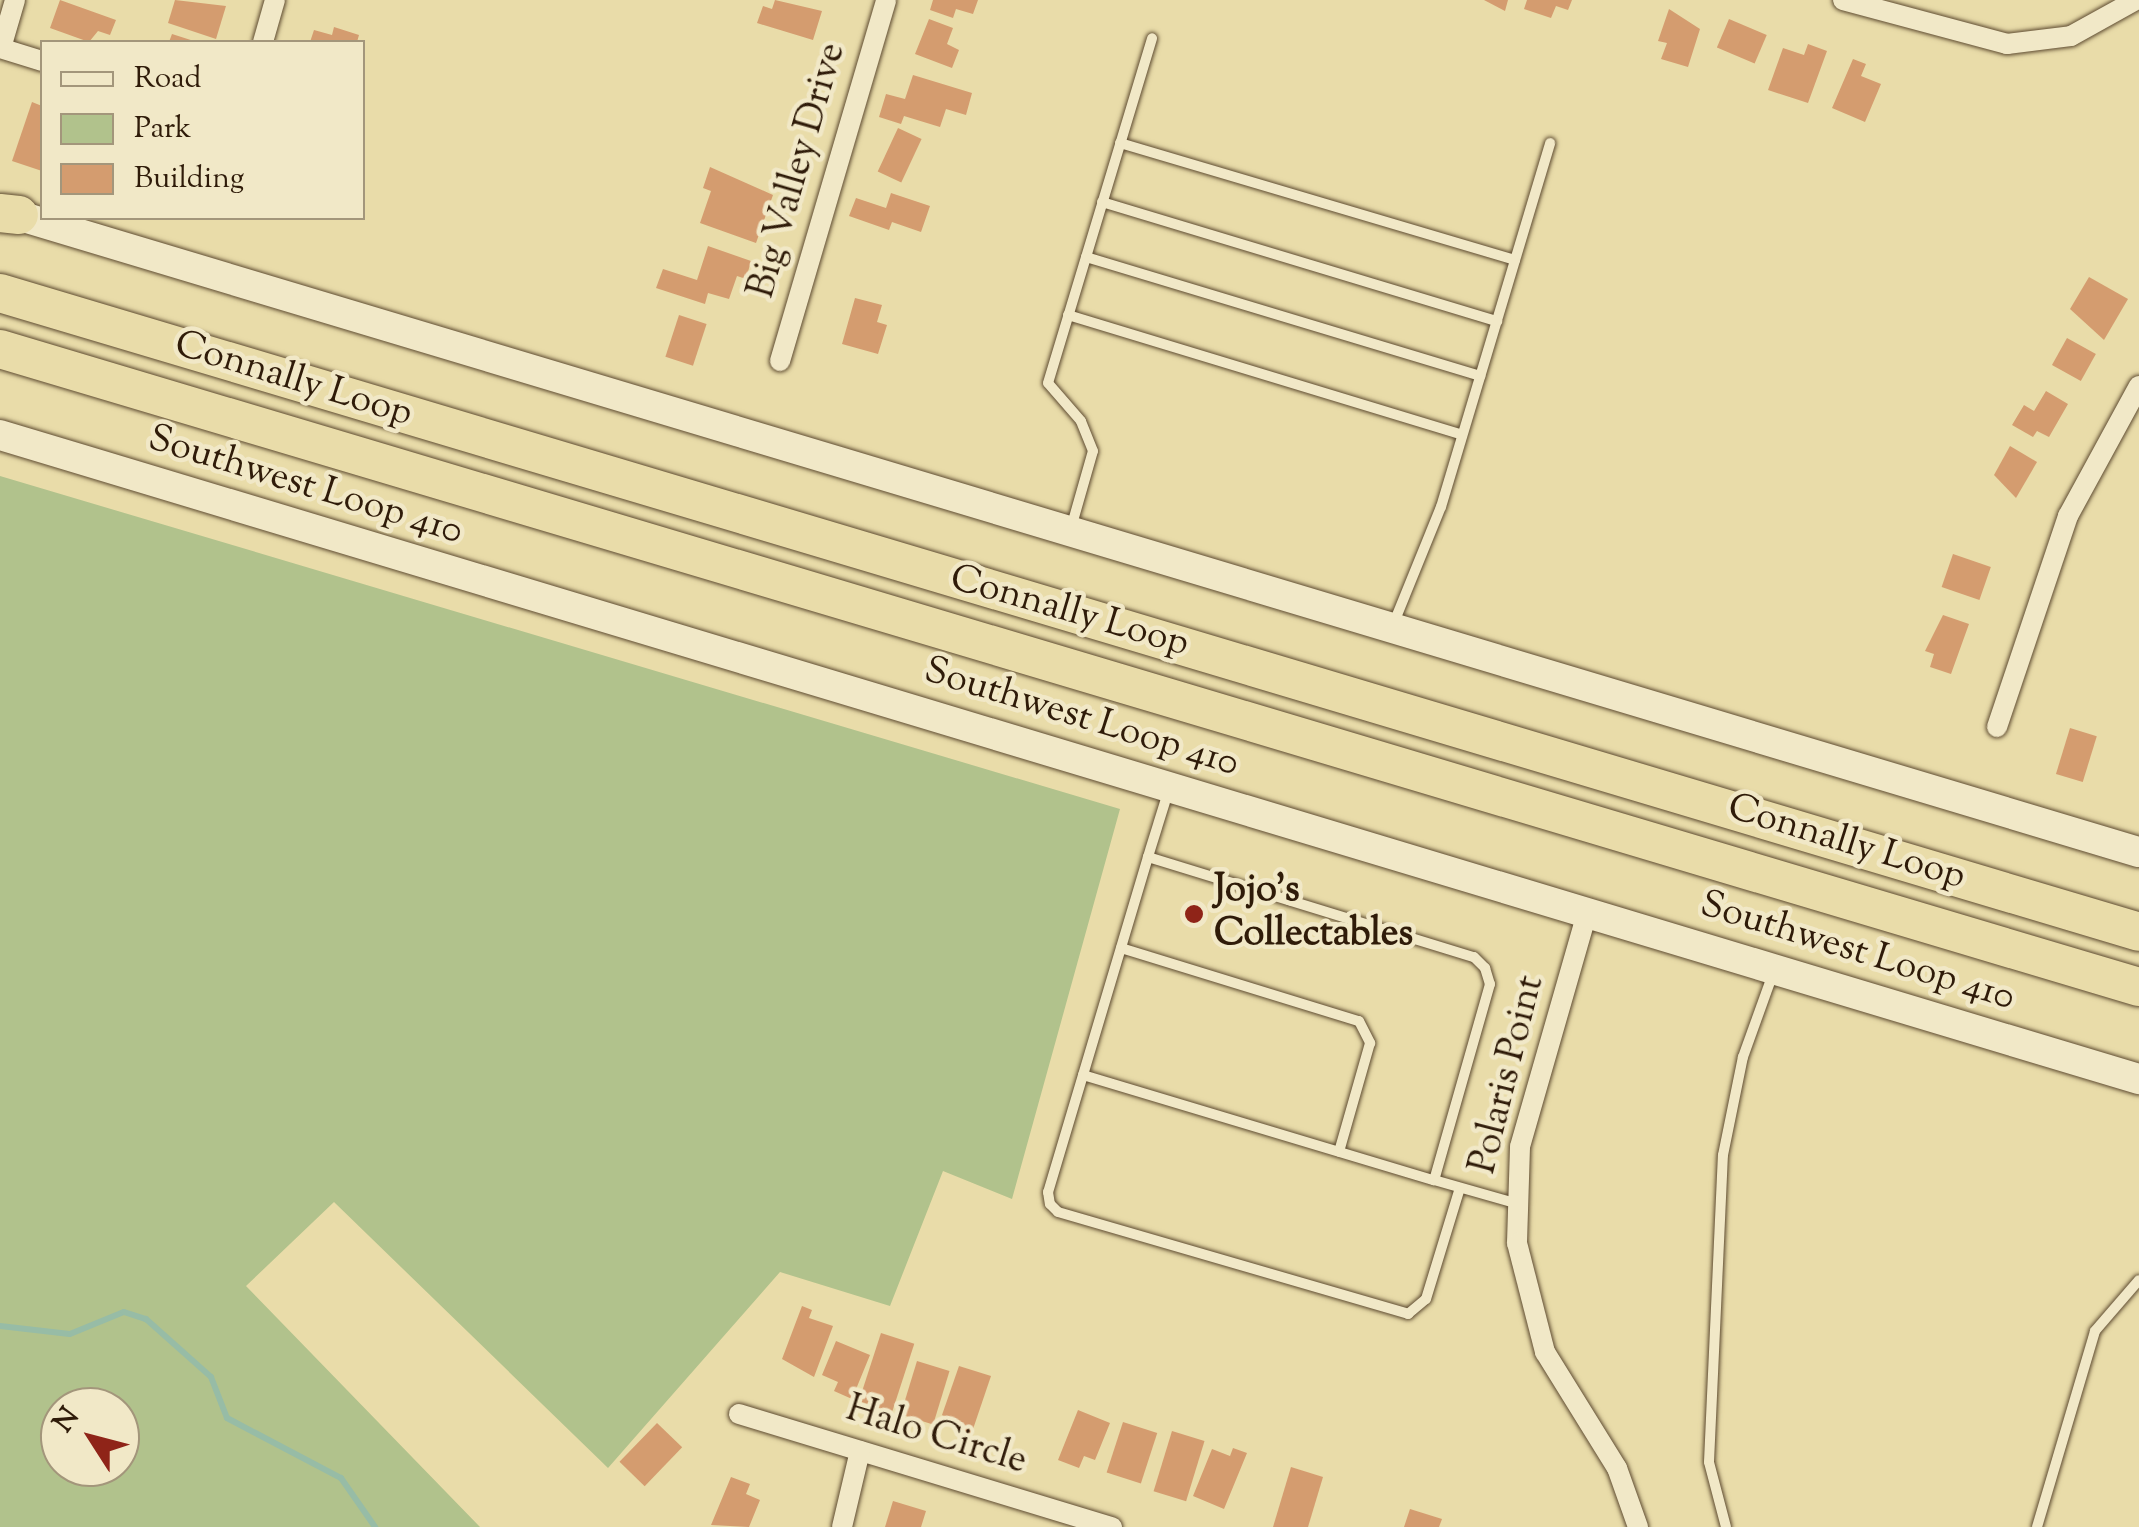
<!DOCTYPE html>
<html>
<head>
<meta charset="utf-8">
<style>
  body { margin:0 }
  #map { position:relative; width:2139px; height:1527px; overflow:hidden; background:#e9dca9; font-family:"Sorts Mill Goudy",serif }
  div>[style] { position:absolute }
  .green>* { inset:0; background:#b1c28c }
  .stream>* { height:6px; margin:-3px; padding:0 3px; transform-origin:3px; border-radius:3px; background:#97bca6 }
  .building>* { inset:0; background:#d49c6f; transform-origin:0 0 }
  .roads { filter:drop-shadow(0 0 2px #5e4b31) drop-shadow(0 0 2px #5e4b31) }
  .lane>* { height:10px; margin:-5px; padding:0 5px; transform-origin:5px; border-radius:5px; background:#f1e8c7 }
  .street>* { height:20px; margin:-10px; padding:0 10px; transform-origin:10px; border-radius:10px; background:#f1e8c7 }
  .secondary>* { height:30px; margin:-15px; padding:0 15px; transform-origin:15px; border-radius:15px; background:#f1e8c7 }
  .highway>* { height:38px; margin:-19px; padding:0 19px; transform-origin:19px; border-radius:19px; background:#e9dca9 }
  .dots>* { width:28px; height:28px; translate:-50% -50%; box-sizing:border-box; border:5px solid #f1e8c7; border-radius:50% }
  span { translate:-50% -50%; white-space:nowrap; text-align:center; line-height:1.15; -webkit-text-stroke:9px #f1e8c7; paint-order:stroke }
  .street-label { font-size:38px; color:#2f1b09 }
  .poi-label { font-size:38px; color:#2f1b09; font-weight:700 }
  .left { translate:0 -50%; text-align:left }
  .legend { position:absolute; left:40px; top:40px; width:325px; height:180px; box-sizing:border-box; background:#f1e8c7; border:2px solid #a3967b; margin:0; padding:12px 18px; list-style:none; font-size:30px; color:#2f1b09 }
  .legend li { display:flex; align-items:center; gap:20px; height:50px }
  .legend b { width:50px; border:2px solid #a3967b }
  .north { position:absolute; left:40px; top:1387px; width:100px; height:100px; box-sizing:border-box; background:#f1e8c7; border:2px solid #a3967b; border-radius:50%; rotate:306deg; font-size:28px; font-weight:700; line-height:40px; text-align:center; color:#2f1b09 }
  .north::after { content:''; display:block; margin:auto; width:35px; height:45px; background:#8f2418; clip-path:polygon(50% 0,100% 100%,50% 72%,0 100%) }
</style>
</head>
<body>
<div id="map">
  <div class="green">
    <i style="clip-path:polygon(evenodd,0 476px,1120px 809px,1012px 1199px,943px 1171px,890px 1306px,780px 1272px,608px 1468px,334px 1202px,246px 1286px,480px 1527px,0 1527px,0 476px,60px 1407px,120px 1407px,120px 1467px,60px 1467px,60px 1407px)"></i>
  </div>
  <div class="stream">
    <i style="left:0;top:1326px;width:70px;rotate:6.5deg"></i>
    <i style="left:70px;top:1334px;width:58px;rotate:-22.2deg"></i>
    <i style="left:124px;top:1312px;width:23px;rotate:18deg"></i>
    <i style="left:146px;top:1319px;width:87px;rotate:41.7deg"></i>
    <i style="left:211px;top:1377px;width:44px;rotate:68.7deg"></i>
    <i style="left:227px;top:1418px;width:129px;rotate:27.8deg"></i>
    <i style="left:341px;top:1478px;width:60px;rotate:55.2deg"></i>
  </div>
  <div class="building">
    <i style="clip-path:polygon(60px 0,116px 20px,110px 35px,98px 31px,89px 42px,50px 28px)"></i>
    <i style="clip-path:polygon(175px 0,226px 6px,216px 39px,168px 23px)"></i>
    <i style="clip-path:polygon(775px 0,822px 11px,813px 40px,757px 23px,763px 6px,772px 9px)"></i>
    <i style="clip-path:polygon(933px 0,978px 0,973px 14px,956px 9px,953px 18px,930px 10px)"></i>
    <i style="clip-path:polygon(1484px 0,1508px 0,1505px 11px)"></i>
    <i style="clip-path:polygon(1527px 0,1572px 0,1568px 10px,1556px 6px,1551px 18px,1524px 9px)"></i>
    <i style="clip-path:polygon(1669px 9px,1700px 29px,1688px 67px,1661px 59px,1667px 43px,1658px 41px)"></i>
    <i style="clip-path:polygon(929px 19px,953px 28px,947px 44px,959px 50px,952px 68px,915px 54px)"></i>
    <i style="left:1729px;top:19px;width:41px;height:31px;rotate:23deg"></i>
    <i style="clip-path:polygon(334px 27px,359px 35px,357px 42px,310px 42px,314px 30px,332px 35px)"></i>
    <i style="clip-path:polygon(172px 34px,197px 42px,169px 42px)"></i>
    <i style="clip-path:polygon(1808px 44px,1827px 51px,1808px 103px,1768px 90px,1783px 48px,1804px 55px)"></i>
    <i style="clip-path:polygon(1853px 59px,1866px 64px,1861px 76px,1881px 84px,1865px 122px,1832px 108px)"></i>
    <i style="clip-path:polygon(913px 75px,972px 93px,966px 115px,946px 109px,940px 127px,904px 116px,901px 124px,879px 117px,886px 94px,905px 99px)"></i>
    <i style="clip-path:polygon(32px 102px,42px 106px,42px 171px,12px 161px)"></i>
    <i style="left:898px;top:128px;width:26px;height:48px;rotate:25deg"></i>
    <i style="clip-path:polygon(710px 167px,773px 195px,756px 243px,700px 223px,711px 191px,703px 188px)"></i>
    <i style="clip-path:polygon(891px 193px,930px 206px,921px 232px,892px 222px,889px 230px,849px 216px,856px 198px,886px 208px)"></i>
    <i style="clip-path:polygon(708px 246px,751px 261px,746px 279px,737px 276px,729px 299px,708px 293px,705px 304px,656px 288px,663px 269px,697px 280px)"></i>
    <i style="clip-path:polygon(2089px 277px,2128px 299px,2104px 340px,2070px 309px)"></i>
    <i style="clip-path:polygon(855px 298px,882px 305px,877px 322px,887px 325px,878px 354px,842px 344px)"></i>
    <i style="left:679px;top:315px;width:29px;height:44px;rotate:18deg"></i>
    <i style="left:2067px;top:338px;width:33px;height:31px;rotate:29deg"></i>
    <i style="clip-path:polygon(2046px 391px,2068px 404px,2049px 437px,2037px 431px,2033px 437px,2012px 425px,2024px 405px,2034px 411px)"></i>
    <i style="clip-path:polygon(2010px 446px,2037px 462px,2016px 498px,1994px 475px)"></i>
    <i style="left:1953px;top:554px;width:40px;height:35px;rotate:19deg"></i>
    <i style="clip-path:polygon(1943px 615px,1969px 624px,1951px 674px,1930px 667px,1934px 654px,1925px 651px)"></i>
    <i style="left:2070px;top:728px;width:28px;height:48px;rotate:17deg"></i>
    <i style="clip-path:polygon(802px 1306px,812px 1310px,809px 1318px,833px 1326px,814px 1377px,782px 1359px)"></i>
    <i style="left:881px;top:1333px;width:35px;height:72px;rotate:18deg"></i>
    <i style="clip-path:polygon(836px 1341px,870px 1355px,852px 1399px,834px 1391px,838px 1382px,822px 1375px)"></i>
    <i style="left:917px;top:1361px;width:34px;height:56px;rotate:17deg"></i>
    <i style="clip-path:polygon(959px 1366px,991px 1376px,971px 1435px,942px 1415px)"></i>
    <i style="clip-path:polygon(1078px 1410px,1110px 1423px,1095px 1460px,1084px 1456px,1079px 1468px,1058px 1460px)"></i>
    <i style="left:1123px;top:1422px;width:36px;height:53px;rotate:18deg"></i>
    <i style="left:657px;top:1423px;width:35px;height:54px;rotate:44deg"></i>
    <i style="left:1172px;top:1431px;width:34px;height:63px;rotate:17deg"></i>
    <i style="clip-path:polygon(1233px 1448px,1247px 1453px,1224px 1509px,1193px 1496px,1212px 1449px,1230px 1456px)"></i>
    <i style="clip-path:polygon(1291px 1467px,1323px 1477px,1308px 1527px,1273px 1527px)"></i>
    <i style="clip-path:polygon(731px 1477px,750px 1484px,746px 1494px,760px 1500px,749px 1527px,711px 1525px)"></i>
    <i style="clip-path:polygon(893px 1501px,926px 1511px,921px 1527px,885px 1527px)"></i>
    <i style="clip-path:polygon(1410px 1509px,1442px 1519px,1439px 1527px,1404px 1527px)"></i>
  </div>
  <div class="roads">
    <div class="lane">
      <i style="left:1120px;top:143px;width:412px;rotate:16.5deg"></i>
      <i style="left:1102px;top:202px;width:413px;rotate:16.8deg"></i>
      <i style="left:1086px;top:257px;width:412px;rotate:16.8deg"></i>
      <i style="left:1068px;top:315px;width:412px;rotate:16.9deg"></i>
      <i style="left:1071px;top:528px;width:80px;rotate:-74.1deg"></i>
      <i style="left:1093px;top:451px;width:32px;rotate:-112deg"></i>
      <i style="left:1081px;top:421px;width:50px;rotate:-131deg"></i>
      <i style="left:1048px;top:383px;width:360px;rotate:-73.2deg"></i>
      <i style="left:1393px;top:625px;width:127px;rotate:-67.9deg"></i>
      <i style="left:1441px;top:507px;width:380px;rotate:-73.3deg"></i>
      <i style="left:1169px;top:789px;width:71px;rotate:107.2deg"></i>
      <i style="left:1148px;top:857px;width:341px;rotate:17.1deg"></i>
      <i style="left:1474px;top:957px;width:16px;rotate:45deg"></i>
      <i style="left:1485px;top:968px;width:17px;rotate:73deg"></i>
      <i style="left:1490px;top:984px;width:204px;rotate:105.9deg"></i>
      <i style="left:1434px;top:1180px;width:84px;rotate:15.9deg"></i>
      <i style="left:1148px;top:857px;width:350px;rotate:106.6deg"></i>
      <i style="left:1048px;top:1192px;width:12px;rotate:81deg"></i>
      <i style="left:1050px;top:1204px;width:11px;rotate:45deg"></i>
      <i style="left:1058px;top:1212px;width:365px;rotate:16.2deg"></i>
      <i style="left:1408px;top:1314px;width:23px;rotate:-40deg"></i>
      <i style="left:1426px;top:1299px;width:116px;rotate:-73deg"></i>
      <i style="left:1121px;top:948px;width:249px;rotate:17.1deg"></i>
      <i style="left:1359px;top:1021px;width:25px;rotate:63deg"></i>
      <i style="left:1370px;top:1043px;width:113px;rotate:105.9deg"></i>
      <i style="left:1083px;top:1075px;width:366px;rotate:16.7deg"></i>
      <i style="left:1726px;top:1527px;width:67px;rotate:-104.7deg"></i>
      <i style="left:1709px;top:1462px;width:307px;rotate:-87.4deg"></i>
      <i style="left:1723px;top:1155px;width:100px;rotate:-78.5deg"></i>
      <i style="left:1743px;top:1057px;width:91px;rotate:-70.2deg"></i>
      <i style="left:2037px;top:1527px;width:204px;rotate:-73.5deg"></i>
      <i style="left:2095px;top:1331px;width:67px;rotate:-49.2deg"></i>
    </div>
    <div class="street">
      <i style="left:1843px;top:0;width:170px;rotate:15deg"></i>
      <i style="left:2007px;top:44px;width:64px;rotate:-7.1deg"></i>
      <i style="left:2071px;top:36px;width:74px;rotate:-29deg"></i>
      <i style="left:263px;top:42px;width:44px;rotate:-74.1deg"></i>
      <i style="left:0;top:48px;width:44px;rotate:17.2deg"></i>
      <i style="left:1px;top:48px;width:50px;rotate:-73.7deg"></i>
      <i style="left:780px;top:361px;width:376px;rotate:-73.6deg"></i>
      <i style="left:1997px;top:727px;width:223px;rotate:-71.4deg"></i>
      <i style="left:2068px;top:516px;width:148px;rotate:-61.4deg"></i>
      <i style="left:1587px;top:913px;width:243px;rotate:106deg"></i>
      <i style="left:1520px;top:1147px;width:96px;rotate:91.8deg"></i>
      <i style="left:1517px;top:1243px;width:113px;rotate:75.6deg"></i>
      <i style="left:1545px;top:1352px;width:137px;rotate:58.2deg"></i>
      <i style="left:1617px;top:1468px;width:63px;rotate:70.4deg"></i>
      <i style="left:739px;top:1414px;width:390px;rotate:16.9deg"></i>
      <i style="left:842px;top:1527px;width:78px;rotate:-76.7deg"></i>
    </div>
    <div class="secondary">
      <i style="left:0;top:210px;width:2233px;rotate:16.71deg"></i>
      <i style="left:0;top:435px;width:2234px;rotate:16.76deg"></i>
    </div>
    <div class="highway">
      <i style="left:0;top:213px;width:19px;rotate:6deg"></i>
      <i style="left:0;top:293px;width:2232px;rotate:16.63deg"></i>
      <i style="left:0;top:349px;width:2232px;rotate:16.61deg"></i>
    </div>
  </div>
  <div class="dots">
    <i style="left:1194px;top:914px;background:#8f2418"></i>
  </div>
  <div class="street-label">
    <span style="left:799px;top:171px;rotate:-74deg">Big Valley Drive</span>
    <span style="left:293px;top:381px;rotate:17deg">Connally Loop</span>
    <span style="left:305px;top:487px;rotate:17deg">Southwest Loop 410</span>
    <span style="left:1069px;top:613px;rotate:16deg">Connally Loop</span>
    <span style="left:1081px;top:719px;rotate:17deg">Southwest Loop 410</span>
    <span style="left:1846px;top:844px;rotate:17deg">Connally Loop</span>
    <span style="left:1857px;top:953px;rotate:17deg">Southwest Loop 410</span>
    <span style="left:1509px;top:1075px;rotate:-76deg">Polaris Point</span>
    <span style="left:936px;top:1437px;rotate:17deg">Halo Circle</span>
  </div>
  <div class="poi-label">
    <span class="left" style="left:1214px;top:914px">Jojo's<br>Collectables</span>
  </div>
  <ul class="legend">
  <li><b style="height:12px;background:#f1e8c7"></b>Road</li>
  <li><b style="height:28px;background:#b1c28c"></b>Park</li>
  <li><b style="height:28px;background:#d49c6f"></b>Building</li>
  </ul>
  <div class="north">N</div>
</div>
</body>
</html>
